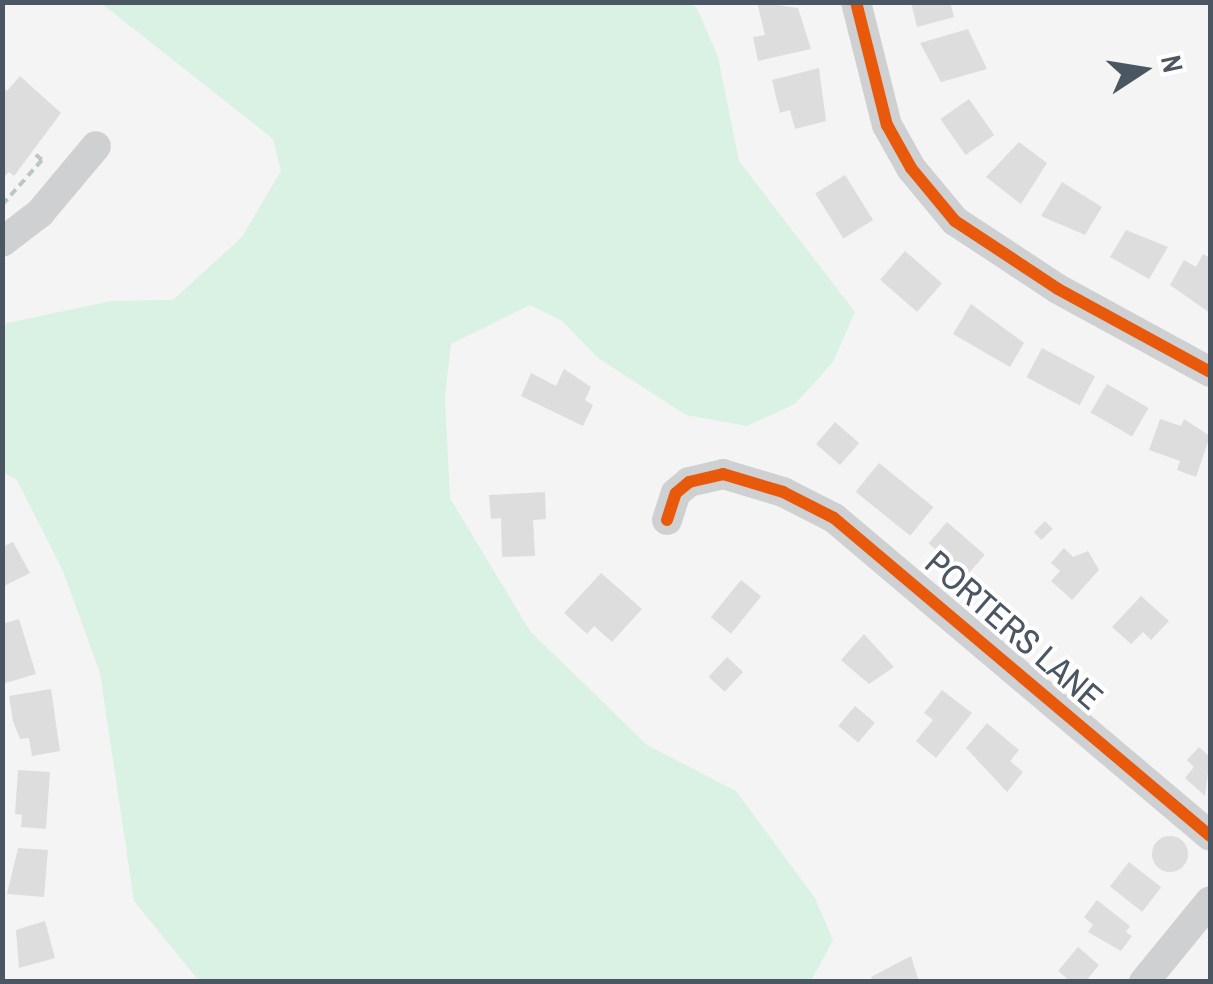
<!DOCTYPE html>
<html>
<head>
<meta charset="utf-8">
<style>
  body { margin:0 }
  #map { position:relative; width:1213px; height:984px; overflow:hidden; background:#f4f4f4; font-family:"Archivo Narrow",sans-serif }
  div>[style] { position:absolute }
  .green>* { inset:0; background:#d9f2e3 }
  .building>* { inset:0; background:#ddddde; transform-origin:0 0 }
  .round { border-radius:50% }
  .path>* { height:4px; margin-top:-2px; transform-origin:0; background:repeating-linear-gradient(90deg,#bcc7c4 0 8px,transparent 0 13px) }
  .minor>* { height:30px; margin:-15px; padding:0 15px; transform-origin:15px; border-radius:15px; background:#ced0d2 }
  .cycleway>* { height:12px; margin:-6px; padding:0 6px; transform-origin:6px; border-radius:6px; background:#e8590c }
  span { translate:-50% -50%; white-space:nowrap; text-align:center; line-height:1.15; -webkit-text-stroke:8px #fff; paint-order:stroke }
  .street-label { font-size:35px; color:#4a5661 }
  .frame { position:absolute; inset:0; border:5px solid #4a5661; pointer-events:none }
  .north { position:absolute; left:1093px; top:20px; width:100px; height:100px; -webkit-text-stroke:8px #fff; paint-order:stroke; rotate:78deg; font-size:28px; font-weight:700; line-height:40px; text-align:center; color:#4a5661 }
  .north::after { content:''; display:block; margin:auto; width:35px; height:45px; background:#4a5661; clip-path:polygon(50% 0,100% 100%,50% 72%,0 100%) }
</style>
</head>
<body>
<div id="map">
  <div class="green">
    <i style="clip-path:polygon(687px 2px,697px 8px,718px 57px,739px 161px,855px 312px,833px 362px,795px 404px,747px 426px,686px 415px,598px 358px,562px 321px,530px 305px,451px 344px,445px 397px,450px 498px,530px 631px,647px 745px,736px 791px,815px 898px,833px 940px,811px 981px,199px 981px,134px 901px,100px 673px,63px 571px,17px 480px,3px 472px,3px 324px,111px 301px,173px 300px,242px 237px,281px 171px,273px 139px,101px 3px)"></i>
  </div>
  <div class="building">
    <i style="clip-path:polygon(757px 2px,798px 8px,811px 49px,758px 61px,753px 37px,765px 35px)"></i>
    <i style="clip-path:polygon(911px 2px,950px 2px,954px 17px,917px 27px)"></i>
    <i style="clip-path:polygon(968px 29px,987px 69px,941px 82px,920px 43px)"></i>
    <i style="clip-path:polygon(819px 68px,826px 121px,795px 129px,790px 110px,780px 113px,772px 80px)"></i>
    <i style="clip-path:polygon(20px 76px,61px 113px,14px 176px,9px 172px,2px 179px,2px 87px,7px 91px)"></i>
    <i style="left:969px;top:99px;width:44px;height:35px;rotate:55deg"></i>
    <i style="clip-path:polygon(1019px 142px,1047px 163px,1021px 204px,986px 177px)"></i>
    <i style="left:845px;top:175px;width:53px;height:35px;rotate:58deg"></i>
    <i style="clip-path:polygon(1062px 182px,1102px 207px,1085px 235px,1041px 216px)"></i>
    <i style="clip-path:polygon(1126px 230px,1168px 247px,1149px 279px,1110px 257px)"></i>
    <i style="left:905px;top:251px;width:49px;height:38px;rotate:41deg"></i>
    <i style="clip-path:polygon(1203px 254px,1210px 258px,1210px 313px,1170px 285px,1184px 260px,1196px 267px)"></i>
    <i style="clip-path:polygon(971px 304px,1024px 343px,1010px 367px,953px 334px)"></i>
    <i style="left:1042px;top:348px;width:60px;height:33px;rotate:28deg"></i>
    <i style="clip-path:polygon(564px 369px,591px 387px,585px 400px,593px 405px,583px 426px,521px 396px,531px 373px,556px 386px)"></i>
    <i style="left:1107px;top:384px;width:48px;height:33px;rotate:30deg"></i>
    <i style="clip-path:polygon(1160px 419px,1181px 426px,1184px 419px,1210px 436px,1196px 477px,1177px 470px,1180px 461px,1149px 450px)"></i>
    <i style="left:835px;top:422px;width:32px;height:29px;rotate:41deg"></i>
    <i style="left:879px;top:463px;width:70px;height:37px;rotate:39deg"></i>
    <i style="clip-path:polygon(545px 492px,546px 519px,533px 520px,535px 556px,502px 557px,501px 518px,491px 519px,489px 495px)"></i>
    <i style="left:1045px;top:521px;width:11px;height:16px;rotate:45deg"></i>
    <i style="left:947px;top:522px;width:50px;height:28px;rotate:41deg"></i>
    <i style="clip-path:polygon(13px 542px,30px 573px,2px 587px,2px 547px)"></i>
    <i style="clip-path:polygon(1064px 548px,1073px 557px,1088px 551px,1099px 570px,1072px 600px,1051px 581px,1060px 571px,1051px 563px)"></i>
    <i style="clip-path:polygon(601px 573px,642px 609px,612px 642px,594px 626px,587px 634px,564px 613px)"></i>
    <i style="left:741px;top:580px;width:26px;height:48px;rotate:39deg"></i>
    <i style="clip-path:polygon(1141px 596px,1169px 621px,1151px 640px,1143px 632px,1131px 644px,1112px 627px)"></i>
    <i style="clip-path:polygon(19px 619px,36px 674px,2px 684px,2px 624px)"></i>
    <i style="clip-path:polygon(864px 634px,894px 667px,869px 684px,841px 660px)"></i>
    <i style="left:727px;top:657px;width:22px;height:27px;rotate:43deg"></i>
    <i style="clip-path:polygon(51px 689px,60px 751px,32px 756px,29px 738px,20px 739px,13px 721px,9px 696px)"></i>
    <i style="clip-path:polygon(942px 690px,972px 713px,936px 758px,916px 741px,933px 720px,924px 713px)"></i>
    <i style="left:855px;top:706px;width:26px;height:26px;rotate:40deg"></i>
    <i style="clip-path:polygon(987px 723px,1019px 750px,1010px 761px,1023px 772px,1007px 792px,966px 748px)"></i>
    <i style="clip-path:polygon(1199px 747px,1210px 757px,1205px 796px,1185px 778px,1194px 767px,1187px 760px)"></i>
    <i style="clip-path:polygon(18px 770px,50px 772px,46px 829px,21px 827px,22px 815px,15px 814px)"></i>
    <i class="round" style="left:1152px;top:836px;width:36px;height:36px"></i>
    <i style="clip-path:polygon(18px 848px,48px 850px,44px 897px,7px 894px)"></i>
    <i style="left:1129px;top:862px;width:41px;height:31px;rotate:38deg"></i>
    <i style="clip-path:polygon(1097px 900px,1130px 926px,1126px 932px,1132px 936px,1121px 951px,1088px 932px,1093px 925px,1084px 917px)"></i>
    <i style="clip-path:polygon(45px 921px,55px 958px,19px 968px,16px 930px)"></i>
    <i style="clip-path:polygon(1078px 947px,1099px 965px,1085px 982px,1071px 982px,1058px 971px)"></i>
    <i style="clip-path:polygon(911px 956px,919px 982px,874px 982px,871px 977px)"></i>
  </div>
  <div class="path">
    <i style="left:2px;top:205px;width:60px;rotate:-48.4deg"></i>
    <i style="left:42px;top:160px;width:11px;rotate:-139deg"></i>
  </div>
  <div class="minor">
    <i style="left:856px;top:2px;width:127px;rotate:75.9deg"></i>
    <i style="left:887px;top:125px;width:49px;rotate:60.8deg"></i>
    <i style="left:911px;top:168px;width:69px;rotate:50.3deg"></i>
    <i style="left:955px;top:221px;width:123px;rotate:33.4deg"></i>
    <i style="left:1058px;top:289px;width:173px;rotate:28.6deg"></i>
    <i style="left:2px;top:242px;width:48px;rotate:-37.3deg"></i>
    <i style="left:40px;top:213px;width:87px;rotate:-50.1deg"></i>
    <i style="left:667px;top:520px;width:28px;rotate:-72deg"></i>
    <i style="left:676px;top:493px;width:17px;rotate:-40deg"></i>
    <i style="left:689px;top:482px;width:35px;rotate:-13deg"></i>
    <i style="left:723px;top:474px;width:63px;rotate:16.7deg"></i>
    <i style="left:783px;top:492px;width:57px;rotate:27deg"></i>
    <i style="left:834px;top:518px;width:492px;rotate:40.2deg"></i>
    <i style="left:1144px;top:982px;width:104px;rotate:-50.8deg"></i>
  </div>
  <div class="cycleway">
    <i style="left:856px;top:2px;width:127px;rotate:75.9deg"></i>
    <i style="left:887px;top:125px;width:49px;rotate:60.8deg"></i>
    <i style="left:911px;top:168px;width:69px;rotate:50.3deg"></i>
    <i style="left:955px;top:221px;width:123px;rotate:33.4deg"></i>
    <i style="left:1058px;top:289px;width:173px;rotate:28.6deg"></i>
    <i style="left:667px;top:520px;width:28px;rotate:-72deg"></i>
    <i style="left:676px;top:493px;width:17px;rotate:-40deg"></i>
    <i style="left:689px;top:482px;width:35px;rotate:-13deg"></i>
    <i style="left:723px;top:474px;width:63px;rotate:16.7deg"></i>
    <i style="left:783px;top:492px;width:57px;rotate:27deg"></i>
    <i style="left:834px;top:518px;width:492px;rotate:40.2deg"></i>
  </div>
  <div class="street-label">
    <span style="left:1014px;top:630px;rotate:41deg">PORTERS LANE</span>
  </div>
  <div class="frame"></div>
  <div class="north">N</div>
</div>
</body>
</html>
